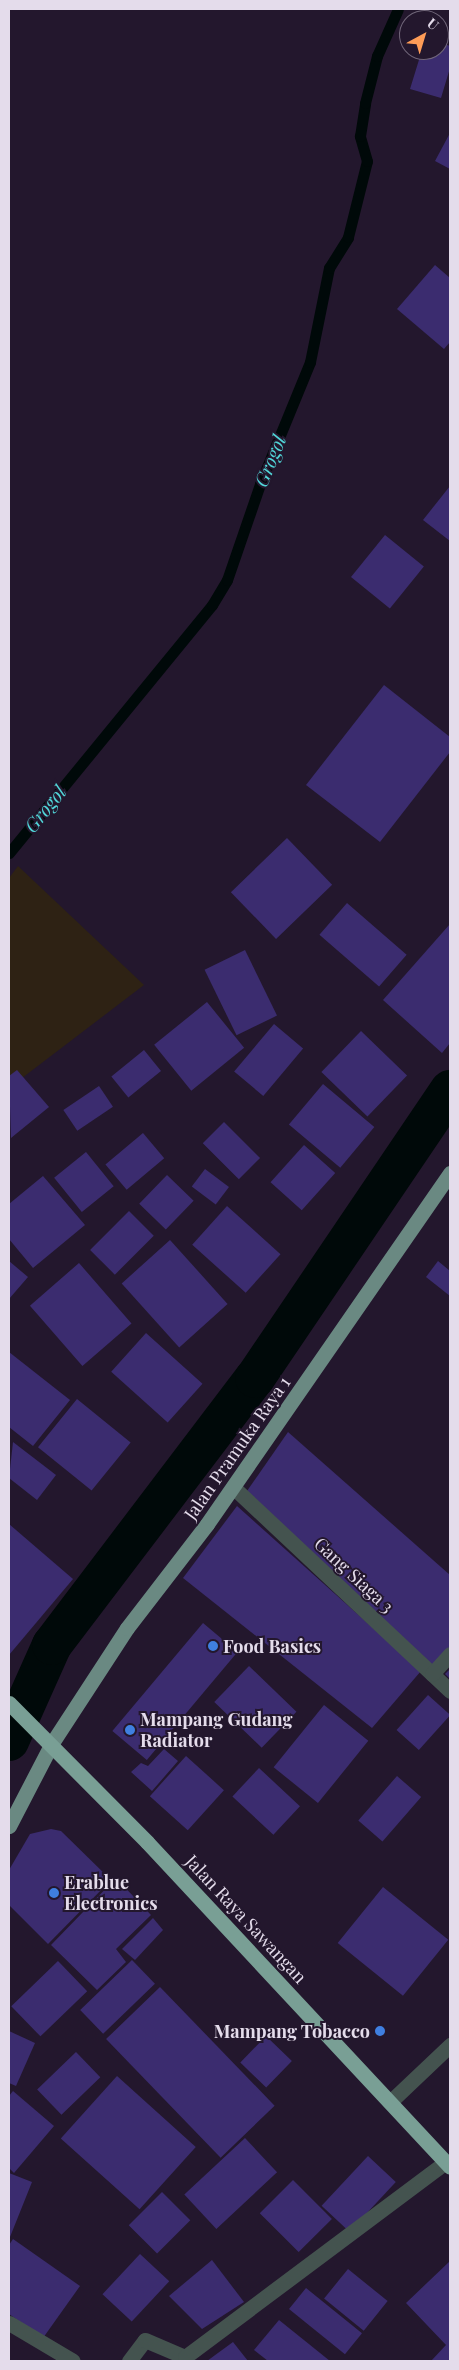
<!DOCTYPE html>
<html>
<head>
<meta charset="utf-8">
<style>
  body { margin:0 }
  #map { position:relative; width:459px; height:2370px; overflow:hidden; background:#23172d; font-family:"Playfair Display",serif }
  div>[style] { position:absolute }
  .commercial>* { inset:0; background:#2e2214 }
  .stream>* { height:11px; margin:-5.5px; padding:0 5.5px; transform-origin:5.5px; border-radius:5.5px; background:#000909 }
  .canal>* { height:40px; margin:-20px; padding:0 20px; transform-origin:20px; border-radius:20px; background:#000909 }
  .building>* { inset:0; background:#3b2c6f; transform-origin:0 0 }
  .minor>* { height:15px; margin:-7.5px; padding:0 7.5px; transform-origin:7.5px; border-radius:7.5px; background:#44534f }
  .major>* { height:15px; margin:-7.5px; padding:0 7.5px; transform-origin:7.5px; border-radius:7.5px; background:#6a8982 }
  .highway>* { height:15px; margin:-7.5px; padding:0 7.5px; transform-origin:7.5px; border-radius:7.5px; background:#799f95 }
  .dots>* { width:14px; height:14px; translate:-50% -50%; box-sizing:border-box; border:2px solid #23172d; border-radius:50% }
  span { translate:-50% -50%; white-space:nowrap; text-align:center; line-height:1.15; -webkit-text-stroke:4px #23172d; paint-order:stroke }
  .street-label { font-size:18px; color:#e4dceb }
  .poi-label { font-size:18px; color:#e4dceb; font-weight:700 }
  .left { translate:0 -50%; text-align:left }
  .right { translate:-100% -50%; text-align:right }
  .water-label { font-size:19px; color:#51d4d7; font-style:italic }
  .frame { position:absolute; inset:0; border:10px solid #e4dceb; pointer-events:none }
  .north { position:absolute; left:399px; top:10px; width:50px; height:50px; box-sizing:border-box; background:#23172d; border:1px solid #706679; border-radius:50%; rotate:39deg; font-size:14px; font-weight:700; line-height:20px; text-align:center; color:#e4dceb }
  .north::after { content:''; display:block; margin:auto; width:18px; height:22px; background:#fe9c57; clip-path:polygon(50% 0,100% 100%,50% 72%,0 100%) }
</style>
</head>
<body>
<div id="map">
  <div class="commercial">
    <i style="clip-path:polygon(18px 866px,144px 985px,9px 1088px,9px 878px)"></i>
  </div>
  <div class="stream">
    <i style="left:9px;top:853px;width:320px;rotate:-50.7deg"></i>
    <i style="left:212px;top:605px;width:29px;rotate:-59deg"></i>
    <i style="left:227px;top:580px;width:102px;rotate:-71deg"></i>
    <i style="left:260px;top:484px;width:132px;rotate:-67.7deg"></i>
    <i style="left:310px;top:362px;width:96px;rotate:-78.6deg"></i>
    <i style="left:329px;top:268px;width:36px;rotate:-58deg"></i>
    <i style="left:348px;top:237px;width:78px;rotate:-76deg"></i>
    <i style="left:367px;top:161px;width:26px;rotate:-106deg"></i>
    <i style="left:360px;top:136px;width:33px;rotate:-81deg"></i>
    <i style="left:365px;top:103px;width:49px;rotate:-75.7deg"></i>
    <i style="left:377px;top:56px;width:51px;rotate:-65.9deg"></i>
  </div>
  <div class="canal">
    <i style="left:9px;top:1741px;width:105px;rotate:-65.9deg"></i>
    <i style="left:52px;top:1645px;width:335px;rotate:-52.8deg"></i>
    <i style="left:255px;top:1378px;width:348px;rotate:-55.9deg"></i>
  </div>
  <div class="building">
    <i style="clip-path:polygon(439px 42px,450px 46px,450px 68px,441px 98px,410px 89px,422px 50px,439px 50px)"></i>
    <i style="clip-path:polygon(450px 133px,450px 169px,435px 161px)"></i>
    <i style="clip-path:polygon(435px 265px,450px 278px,450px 342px,444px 349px,397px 309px)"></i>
    <i style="clip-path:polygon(450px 486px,450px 541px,423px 520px)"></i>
    <i style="left:385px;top:535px;width:50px;height:54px;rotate:39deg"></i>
    <i style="clip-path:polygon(384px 685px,450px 737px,450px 752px,380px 842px,306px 785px)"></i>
    <i style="left:287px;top:838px;width:65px;height:78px;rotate:46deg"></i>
    <i style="left:347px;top:903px;width:79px;height:42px;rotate:41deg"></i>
    <i style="clip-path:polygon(450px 924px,450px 1043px,442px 1053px,383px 1000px)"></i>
    <i style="left:245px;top:950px;width:73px;height:45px;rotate:64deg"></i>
    <i style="left:207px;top:1002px;width:59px;height:68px;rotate:51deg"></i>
    <i style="left:274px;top:1024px;width:38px;height:62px;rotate:40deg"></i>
    <i style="left:361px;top:1031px;width:64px;height:57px;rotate:44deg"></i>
    <i style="left:144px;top:1050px;width:27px;height:42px;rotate:51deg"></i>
    <i style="clip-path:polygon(17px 1070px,49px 1107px,11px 1138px,9px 1076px)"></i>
    <i style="left:323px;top:1084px;width:67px;height:53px;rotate:40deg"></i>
    <i style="left:99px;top:1086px;width:25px;height:43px;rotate:56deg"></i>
    <i style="left:224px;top:1122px;width:51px;height:30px;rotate:45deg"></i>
    <i style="left:143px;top:1133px;width:33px;height:49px;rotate:50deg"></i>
    <i style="left:304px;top:1145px;width:42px;height:50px;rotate:42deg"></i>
    <i style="left:86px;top:1152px;width:44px;height:41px;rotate:51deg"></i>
    <i style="left:205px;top:1169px;width:30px;height:22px;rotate:37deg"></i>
    <i style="left:167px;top:1175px;width:37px;height:40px;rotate:44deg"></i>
    <i style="clip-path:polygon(43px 1176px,85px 1225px,33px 1268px,9px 1239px,9px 1204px)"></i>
    <i style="left:227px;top:1206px;width:72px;height:52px;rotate:42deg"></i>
    <i style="left:129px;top:1211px;width:35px;height:55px;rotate:45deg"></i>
    <i style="left:170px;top:1240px;width:86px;height:65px;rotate:48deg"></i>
    <i style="clip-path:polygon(9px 1261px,28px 1277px,9px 1299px)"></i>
    <i style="clip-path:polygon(438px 1261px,450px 1271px,450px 1296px,426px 1277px)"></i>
    <i style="left:79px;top:1263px;width:80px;height:65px;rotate:49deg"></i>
    <i style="left:146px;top:1333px;width:76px;height:52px;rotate:42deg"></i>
    <i style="clip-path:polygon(9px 1352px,70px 1400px,33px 1446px,9px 1427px)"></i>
    <i style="left:77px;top:1399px;width:69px;height:62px;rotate:39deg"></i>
    <i style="clip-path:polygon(288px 1432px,450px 1575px,450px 1649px,434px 1667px,247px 1491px)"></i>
    <i style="clip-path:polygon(13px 1442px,56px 1475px,37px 1500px,9px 1478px)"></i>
    <i style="clip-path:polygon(237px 1506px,421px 1671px,372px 1728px,183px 1578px)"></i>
    <i style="clip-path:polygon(9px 1524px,73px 1579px,9px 1655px)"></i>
    <i style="left:203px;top:1623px;width:45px;height:141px;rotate:40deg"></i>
    <i style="left:249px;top:1666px;width:66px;height:50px;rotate:44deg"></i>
    <i style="clip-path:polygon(450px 1669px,450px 1679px,445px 1674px)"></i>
    <i style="left:428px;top:1695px;width:30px;height:47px;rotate:42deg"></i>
    <i style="left:324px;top:1705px;width:57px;height:80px;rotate:39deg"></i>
    <i style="clip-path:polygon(164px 1749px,178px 1761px,152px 1791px,131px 1772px,141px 1763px,148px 1766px)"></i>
    <i style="left:186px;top:1756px;width:51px;height:54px;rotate:42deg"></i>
    <i style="left:259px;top:1768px;width:56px;height:39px;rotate:43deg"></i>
    <i style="left:397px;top:1776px;width:32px;height:59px;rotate:41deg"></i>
    <i style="clip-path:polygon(51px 1829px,61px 1831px,111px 1880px,48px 1944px,9px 1905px,9px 1870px,30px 1834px)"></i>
    <i style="clip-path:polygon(116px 1878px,151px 1915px,116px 1949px,126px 1962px,97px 1990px,51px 1945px)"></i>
    <i style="left:383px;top:1887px;width:84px;height:72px;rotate:39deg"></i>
    <i style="clip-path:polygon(153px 1918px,163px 1930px,135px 1960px,122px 1949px)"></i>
    <i style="left:132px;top:1960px;width:33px;height:72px;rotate:46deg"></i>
    <i style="left:58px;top:1961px;width:42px;height:65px;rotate:46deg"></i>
    <i style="left:160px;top:1987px;width:165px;height:75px;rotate:46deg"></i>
    <i style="clip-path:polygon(9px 2031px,35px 2043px,16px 2086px,9px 2083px)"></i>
    <i style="left:266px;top:2036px;width:36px;height:37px;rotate:44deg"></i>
    <i style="left:76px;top:2052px;width:35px;height:54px;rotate:46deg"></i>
    <i style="left:117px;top:2076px;width:106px;height:84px;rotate:42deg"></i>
    <i style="clip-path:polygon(13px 2091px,54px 2126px,14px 2173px,9px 2168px,9px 2096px)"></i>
    <i style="left:245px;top:2138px;width:47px;height:83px;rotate:47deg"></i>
    <i style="left:368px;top:2156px;width:38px;height:68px;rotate:43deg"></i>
    <i style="clip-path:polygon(9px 2173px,32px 2182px,10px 2237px,9px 2236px)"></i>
    <i style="left:293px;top:2180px;width:55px;height:47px;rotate:45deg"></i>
    <i style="left:162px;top:2192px;width:40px;height:47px;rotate:45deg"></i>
    <i style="clip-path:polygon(13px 2239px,80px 2286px,43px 2338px,9px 2314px,9px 2245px)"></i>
    <i style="left:140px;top:2254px;width:40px;height:55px;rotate:43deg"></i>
    <i style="clip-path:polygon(212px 2260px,244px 2302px,202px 2329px,169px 2296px)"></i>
    <i style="clip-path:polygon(450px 2261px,450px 2361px,431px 2361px,446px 2345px,406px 2303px)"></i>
    <i style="left:348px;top:2269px;width:51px;height:38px;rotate:39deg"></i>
    <i style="left:306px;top:2288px;width:72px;height:27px;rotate:39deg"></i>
    <i style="clip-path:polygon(279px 2320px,330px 2361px,268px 2361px,254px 2350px)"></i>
    <i style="clip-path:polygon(233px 2342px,248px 2361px,207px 2361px)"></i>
  </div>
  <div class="minor">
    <i style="left:233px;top:1487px;width:298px;rotate:43.2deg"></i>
    <i style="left:432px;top:1674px;width:27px;rotate:-48deg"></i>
    <i style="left:390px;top:2102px;width:83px;rotate:-43.5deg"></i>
    <i style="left:9px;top:2323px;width:74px;rotate:30.7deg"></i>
    <i style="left:129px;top:2361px;width:26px;rotate:-53deg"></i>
    <i style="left:145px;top:2340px;width:43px;rotate:23deg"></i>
    <i style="left:185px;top:2357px;width:326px;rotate:-36.8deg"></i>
  </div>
  <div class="major">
    <i style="left:9px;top:1826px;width:93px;rotate:-62.6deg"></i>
    <i style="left:52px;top:1743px;width:137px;rotate:-56.9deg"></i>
    <i style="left:127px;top:1628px;width:131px;rotate:-52.4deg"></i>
    <i style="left:207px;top:1524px;width:427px;rotate:-55.3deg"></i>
  </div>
  <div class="highway">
    <i style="left:9px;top:1703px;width:196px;rotate:45.2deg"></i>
    <i style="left:147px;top:1842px;width:444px;rotate:47deg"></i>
  </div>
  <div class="dots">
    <i style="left:213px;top:1646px;background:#3f7fe0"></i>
    <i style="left:130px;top:1730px;background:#3f7fe0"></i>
    <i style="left:54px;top:1893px;background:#3f7fe0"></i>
    <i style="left:380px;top:2031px;background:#3f7fe0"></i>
  </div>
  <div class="street-label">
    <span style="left:237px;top:1448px;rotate:-55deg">Jalan Pramuka Raya 1</span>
    <span style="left:354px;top:1575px;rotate:43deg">Gang Siaga 3</span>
    <span style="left:246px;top:1919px;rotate:47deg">Jalan Raya Sawangan</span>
  </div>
  <div class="poi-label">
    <span class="left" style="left:223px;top:1646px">Food Basics</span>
    <span class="left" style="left:140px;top:1730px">Mampang Gudang<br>Radiator</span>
    <span class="left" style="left:64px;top:1893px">Erablue<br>Electronics</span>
    <span class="right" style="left:370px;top:2031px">Mampang Tobacco</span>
  </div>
  <div class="water-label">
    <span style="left:270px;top:461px;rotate:-68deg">Grogol</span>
    <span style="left:45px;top:809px;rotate:-51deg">Grogol</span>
  </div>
  <div class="frame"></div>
  <div class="north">U</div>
</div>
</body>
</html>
